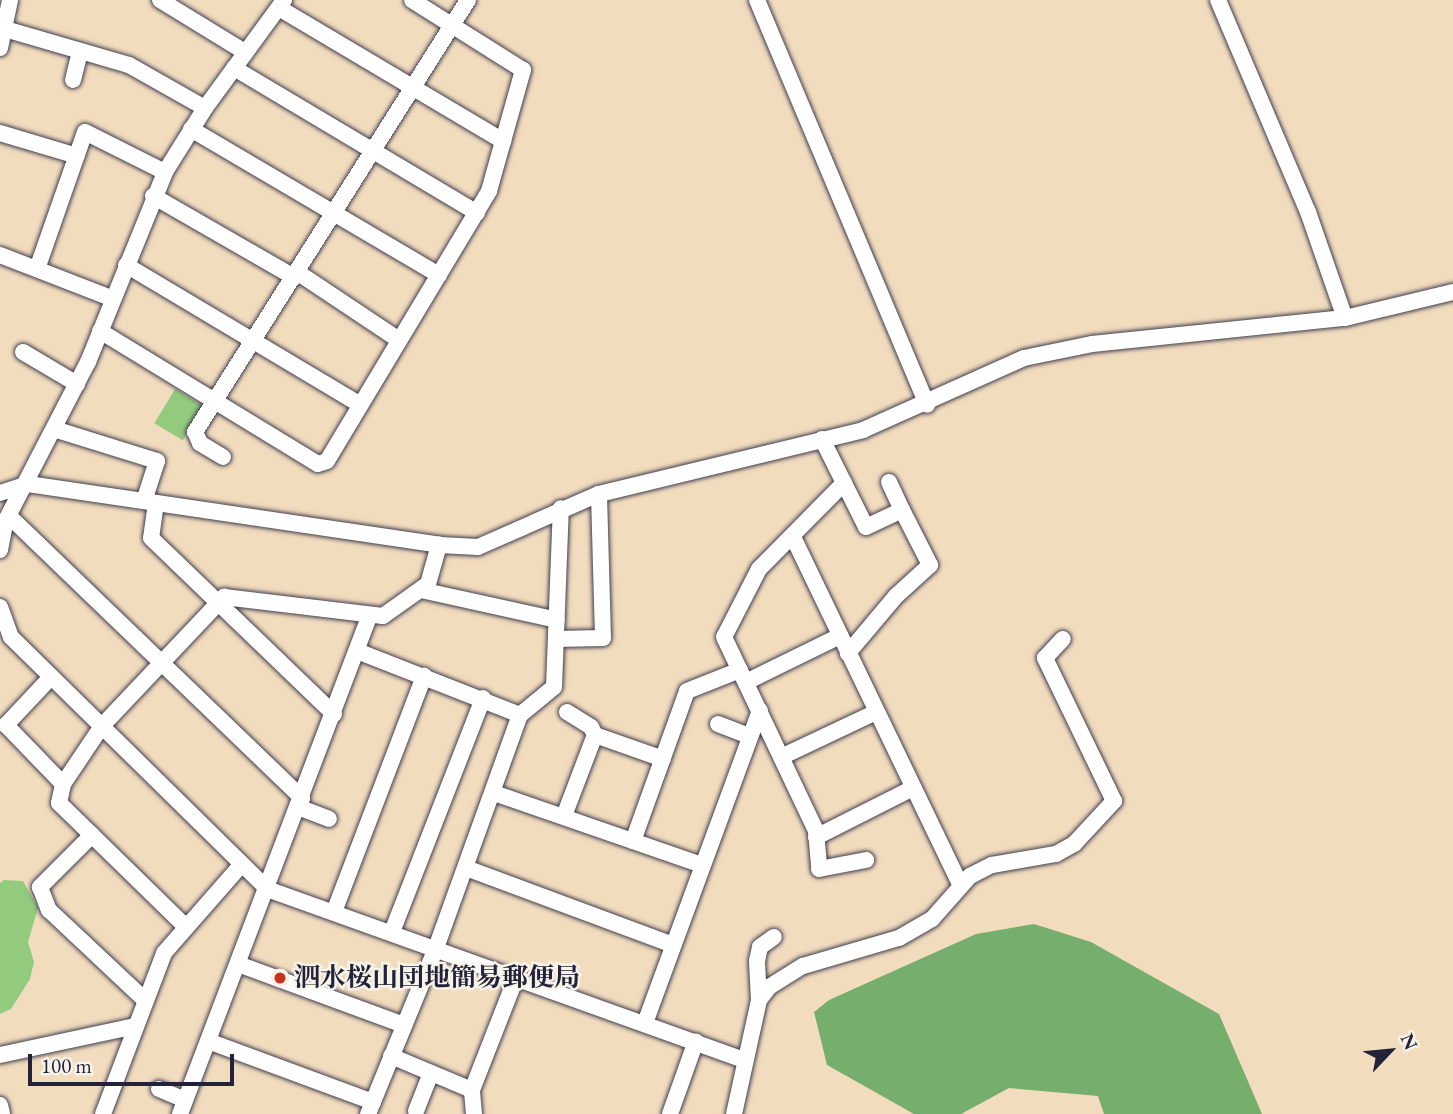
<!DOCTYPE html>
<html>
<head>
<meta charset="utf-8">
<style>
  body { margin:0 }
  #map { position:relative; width:1453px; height:1114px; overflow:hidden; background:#f2dcbe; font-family:"EB Garamond","Noto Serif JP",serif }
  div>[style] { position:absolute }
  .green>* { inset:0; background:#93cb7e; transform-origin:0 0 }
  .forest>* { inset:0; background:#76af6d }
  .roads { filter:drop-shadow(0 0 2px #413e4f) drop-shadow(0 0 2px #413e4f) }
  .minor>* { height:16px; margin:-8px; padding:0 8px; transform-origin:8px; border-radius:8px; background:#fff }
  .dots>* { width:19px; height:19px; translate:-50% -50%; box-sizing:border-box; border:4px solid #f7f3e8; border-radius:50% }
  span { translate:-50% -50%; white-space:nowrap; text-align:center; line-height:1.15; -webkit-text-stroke:5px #f7f3e8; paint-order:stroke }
  .poi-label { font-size:26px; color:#22223b; font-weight:700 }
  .left { translate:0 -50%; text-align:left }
  .north { position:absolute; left:1355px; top:1016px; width:70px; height:70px; -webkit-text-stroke:5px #f7f3e8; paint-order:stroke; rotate:64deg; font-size:19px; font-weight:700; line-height:28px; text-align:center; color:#22223b }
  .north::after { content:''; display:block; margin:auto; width:24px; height:32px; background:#22223b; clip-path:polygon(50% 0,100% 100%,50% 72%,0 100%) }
  .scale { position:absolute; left:28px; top:1054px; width:206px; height:32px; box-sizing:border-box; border:4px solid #22223b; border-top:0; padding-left:9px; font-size:21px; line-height:24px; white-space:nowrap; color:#22223b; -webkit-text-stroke:5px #f7f3e8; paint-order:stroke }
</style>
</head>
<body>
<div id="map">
  <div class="green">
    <i style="left:175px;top:389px;width:33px;height:40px;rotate:31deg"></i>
    <i style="clip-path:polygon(4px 880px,23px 881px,38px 908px,28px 942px,34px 962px,30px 979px,11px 1009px,0 1014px,0 883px)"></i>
  </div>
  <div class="forest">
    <i style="clip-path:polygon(1034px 924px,1091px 942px,1219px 1014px,1262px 1114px,1104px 1114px,1098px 1096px,1009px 1088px,961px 1114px,914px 1114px,827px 1065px,814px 1012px,829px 1000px,976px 934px)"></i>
  </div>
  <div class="roads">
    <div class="minor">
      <i style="left:160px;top:0;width:100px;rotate:31.5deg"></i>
      <i style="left:757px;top:0;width:439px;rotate:67.2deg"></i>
      <i style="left:1218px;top:0;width:230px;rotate:67deg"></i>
      <i style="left:1308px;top:212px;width:112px;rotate:70.8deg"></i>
      <i style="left:279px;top:8px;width:261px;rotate:30.7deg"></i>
      <i style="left:5px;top:29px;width:129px;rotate:16.2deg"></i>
      <i style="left:129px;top:65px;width:87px;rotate:29.5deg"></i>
      <i style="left:0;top:48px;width:49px;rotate:-78.2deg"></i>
      <i style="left:234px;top:68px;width:283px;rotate:30.8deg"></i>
      <i style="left:73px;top:80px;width:30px;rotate:-76deg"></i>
      <i style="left:191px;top:129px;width:288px;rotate:30.5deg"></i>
      <i style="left:0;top:133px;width:80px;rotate:16.6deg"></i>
      <i style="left:153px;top:196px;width:163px;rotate:29.9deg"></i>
      <i style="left:0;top:255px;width:119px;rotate:21.2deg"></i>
      <i style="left:126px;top:265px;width:271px;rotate:30.8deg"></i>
      <i style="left:37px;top:269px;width:145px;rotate:-70.7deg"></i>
      <i style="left:85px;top:132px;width:89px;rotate:26.6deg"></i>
      <i style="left:297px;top:272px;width:123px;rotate:33.7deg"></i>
      <i style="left:100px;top:331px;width:255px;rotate:31.4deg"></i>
      <i style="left:318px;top:464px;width:9px;rotate:-18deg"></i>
      <i style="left:327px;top:461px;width:315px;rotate:-59deg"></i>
      <i style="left:489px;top:191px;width:126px;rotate:-74.3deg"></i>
      <i style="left:523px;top:70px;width:131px;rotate:-147.8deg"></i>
      <i style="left:23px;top:352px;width:63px;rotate:30.7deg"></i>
      <i style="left:54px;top:429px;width:108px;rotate:17.3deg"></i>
      <i style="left:157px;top:461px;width:42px;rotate:108deg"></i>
      <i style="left:822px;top:439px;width:49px;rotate:63.4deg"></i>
      <i style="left:844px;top:483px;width:121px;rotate:134.7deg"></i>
      <i style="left:759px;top:569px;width:76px;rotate:117.2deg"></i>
      <i style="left:724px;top:637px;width:215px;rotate:64.6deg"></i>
      <i style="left:816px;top:831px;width:38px;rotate:85deg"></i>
      <i style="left:819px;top:869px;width:48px;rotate:-10.8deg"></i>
      <i style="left:223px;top:457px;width:27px;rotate:-149deg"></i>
      <i style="left:200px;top:443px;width:12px;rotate:-114deg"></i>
      <i style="left:195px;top:432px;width:511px;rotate:-57.71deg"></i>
      <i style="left:889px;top:482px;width:31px;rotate:65deg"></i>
      <i style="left:844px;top:483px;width:49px;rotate:63.4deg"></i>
      <i style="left:866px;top:527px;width:40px;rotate:-25deg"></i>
      <i style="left:902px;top:510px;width:62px;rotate:63deg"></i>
      <i style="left:930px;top:565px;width:46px;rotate:137.6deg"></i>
      <i style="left:896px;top:596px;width:75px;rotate:130.1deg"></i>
      <i style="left:0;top:493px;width:29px;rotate:-18deg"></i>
      <i style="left:28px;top:484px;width:416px;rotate:8.4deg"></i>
      <i style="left:439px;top:545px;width:39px;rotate:3deg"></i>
      <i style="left:478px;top:547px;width:132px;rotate:-23.7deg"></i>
      <i style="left:599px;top:494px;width:272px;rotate:-13.6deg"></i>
      <i style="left:863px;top:430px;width:176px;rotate:-24.1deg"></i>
      <i style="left:1024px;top:358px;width:69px;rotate:-11.6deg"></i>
      <i style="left:1092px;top:344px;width:254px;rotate:-5.9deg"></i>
      <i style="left:1345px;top:318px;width:111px;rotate:-13.5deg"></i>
      <i style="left:156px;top:503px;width:35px;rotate:98deg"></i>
      <i style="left:151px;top:538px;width:254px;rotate:43.9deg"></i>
      <i style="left:9px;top:516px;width:407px;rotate:43.9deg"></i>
      <i style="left:793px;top:537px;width:387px;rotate:64.3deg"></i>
      <i style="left:0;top:550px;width:31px;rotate:-79deg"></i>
      <i style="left:6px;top:520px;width:178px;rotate:-62.6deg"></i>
      <i style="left:88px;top:362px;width:205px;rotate:-67.9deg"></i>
      <i style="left:165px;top:172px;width:75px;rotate:-58deg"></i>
      <i style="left:205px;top:108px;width:134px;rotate:-53.8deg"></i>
      <i style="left:421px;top:590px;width:139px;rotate:12.4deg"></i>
      <i style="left:0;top:607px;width:32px;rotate:70deg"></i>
      <i style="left:11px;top:637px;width:359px;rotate:44.5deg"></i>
      <i style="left:267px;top:889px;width:507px;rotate:19.72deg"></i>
      <i style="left:556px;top:639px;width:47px;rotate:-1.2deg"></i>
      <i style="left:603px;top:638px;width:144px;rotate:-91.6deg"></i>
      <i style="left:357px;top:651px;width:175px;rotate:21.4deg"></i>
      <i style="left:51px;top:677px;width:66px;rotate:133.2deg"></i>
      <i style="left:6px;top:725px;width:82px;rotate:46deg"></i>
      <i style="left:746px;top:682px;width:105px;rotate:-26.1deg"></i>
      <i style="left:567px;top:712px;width:28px;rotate:32deg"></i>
      <i style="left:591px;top:727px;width:9px;rotate:63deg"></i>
      <i style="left:718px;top:724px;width:34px;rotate:21deg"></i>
      <i style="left:781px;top:757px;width:105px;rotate:-25.3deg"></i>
      <i style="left:494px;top:793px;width:220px;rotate:19.1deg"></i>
      <i style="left:298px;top:807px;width:33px;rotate:21deg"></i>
      <i style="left:564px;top:816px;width:87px;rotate:-69.1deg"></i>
      <i style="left:595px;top:735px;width:72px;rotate:19.4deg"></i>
      <i style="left:92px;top:835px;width:74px;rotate:135deg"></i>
      <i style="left:40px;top:887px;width:25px;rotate:69deg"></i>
      <i style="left:49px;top:910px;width:132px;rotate:43.2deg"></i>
      <i style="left:816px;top:837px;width:109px;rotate:-26.8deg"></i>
      <i style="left:633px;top:841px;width:159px;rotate:-70.2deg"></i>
      <i style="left:687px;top:691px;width:57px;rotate:-21.6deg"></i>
      <i style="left:466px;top:868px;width:221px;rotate:20.4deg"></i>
      <i style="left:334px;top:912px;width:253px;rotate:-69.1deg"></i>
      <i style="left:185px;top:926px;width:176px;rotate:-135.7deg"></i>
      <i style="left:59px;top:803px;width:19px;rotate:-78deg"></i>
      <i style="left:63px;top:784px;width:70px;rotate:-56.1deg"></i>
      <i style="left:102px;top:726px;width:178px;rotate:-46.6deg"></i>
      <i style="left:224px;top:597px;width:160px;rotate:6.8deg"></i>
      <i style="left:383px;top:616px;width:55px;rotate:-35.4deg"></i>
      <i style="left:428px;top:584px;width:41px;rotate:-74.2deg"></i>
      <i style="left:392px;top:932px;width:251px;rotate:-68.7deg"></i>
      <i style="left:238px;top:964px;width:177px;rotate:20.2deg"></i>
      <i style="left:759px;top:1000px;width:39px;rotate:-93deg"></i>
      <i style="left:757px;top:961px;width:14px;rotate:-78deg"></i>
      <i style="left:760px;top:947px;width:17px;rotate:-36deg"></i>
      <i style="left:645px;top:1023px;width:333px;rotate:-69.8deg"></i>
      <i style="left:208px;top:1041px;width:176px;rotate:20.3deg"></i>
      <i style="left:0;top:1055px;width:138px;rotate:-12.1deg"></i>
      <i style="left:391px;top:1056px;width:88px;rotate:22.8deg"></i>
      <i style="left:159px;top:1089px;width:28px;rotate:23deg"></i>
      <i style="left:0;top:1105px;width:9px;rotate:77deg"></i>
      <i style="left:416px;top:1111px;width:41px;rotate:-68.5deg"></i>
      <i style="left:103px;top:1114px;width:172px;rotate:-69.2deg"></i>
      <i style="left:164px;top:953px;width:118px;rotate:-48.8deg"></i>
      <i style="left:180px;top:1114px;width:532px;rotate:-69.18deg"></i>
      <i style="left:368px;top:1114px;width:179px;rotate:-67.7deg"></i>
      <i style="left:436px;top:948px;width:248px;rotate:-70.2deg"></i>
      <i style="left:520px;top:715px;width:44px;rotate:-39.5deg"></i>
      <i style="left:554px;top:687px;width:179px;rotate:-87.8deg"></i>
      <i style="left:474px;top:1114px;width:24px;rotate:-95deg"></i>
      <i style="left:472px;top:1090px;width:120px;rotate:-68.6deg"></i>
      <i style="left:670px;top:1114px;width:77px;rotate:-70.4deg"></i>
      <i style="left:734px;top:1114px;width:117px;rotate:-77.6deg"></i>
      <i style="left:759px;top:1000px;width:16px;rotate:-52deg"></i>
      <i style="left:769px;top:987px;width:40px;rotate:-32deg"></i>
      <i style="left:803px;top:966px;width:100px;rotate:-16.3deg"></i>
      <i style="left:899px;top:938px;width:38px;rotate:-30deg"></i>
      <i style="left:932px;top:919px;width:57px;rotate:-48.5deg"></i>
      <i style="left:970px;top:876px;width:25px;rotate:-27deg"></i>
      <i style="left:992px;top:865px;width:65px;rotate:-9.8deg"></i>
      <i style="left:1056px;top:854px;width:21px;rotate:-29deg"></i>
      <i style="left:1074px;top:844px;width:59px;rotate:-47.1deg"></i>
      <i style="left:1114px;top:801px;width:159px;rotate:-115.8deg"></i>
      <i style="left:1045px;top:658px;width:26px;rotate:-47deg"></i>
    </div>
  </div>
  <div class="dots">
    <i style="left:280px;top:978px;background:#c8321e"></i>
  </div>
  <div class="poi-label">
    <span class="left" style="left:294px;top:978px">泗水桜山団地簡易郵便局</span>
  </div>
  <div class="north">N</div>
  <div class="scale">100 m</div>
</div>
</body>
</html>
